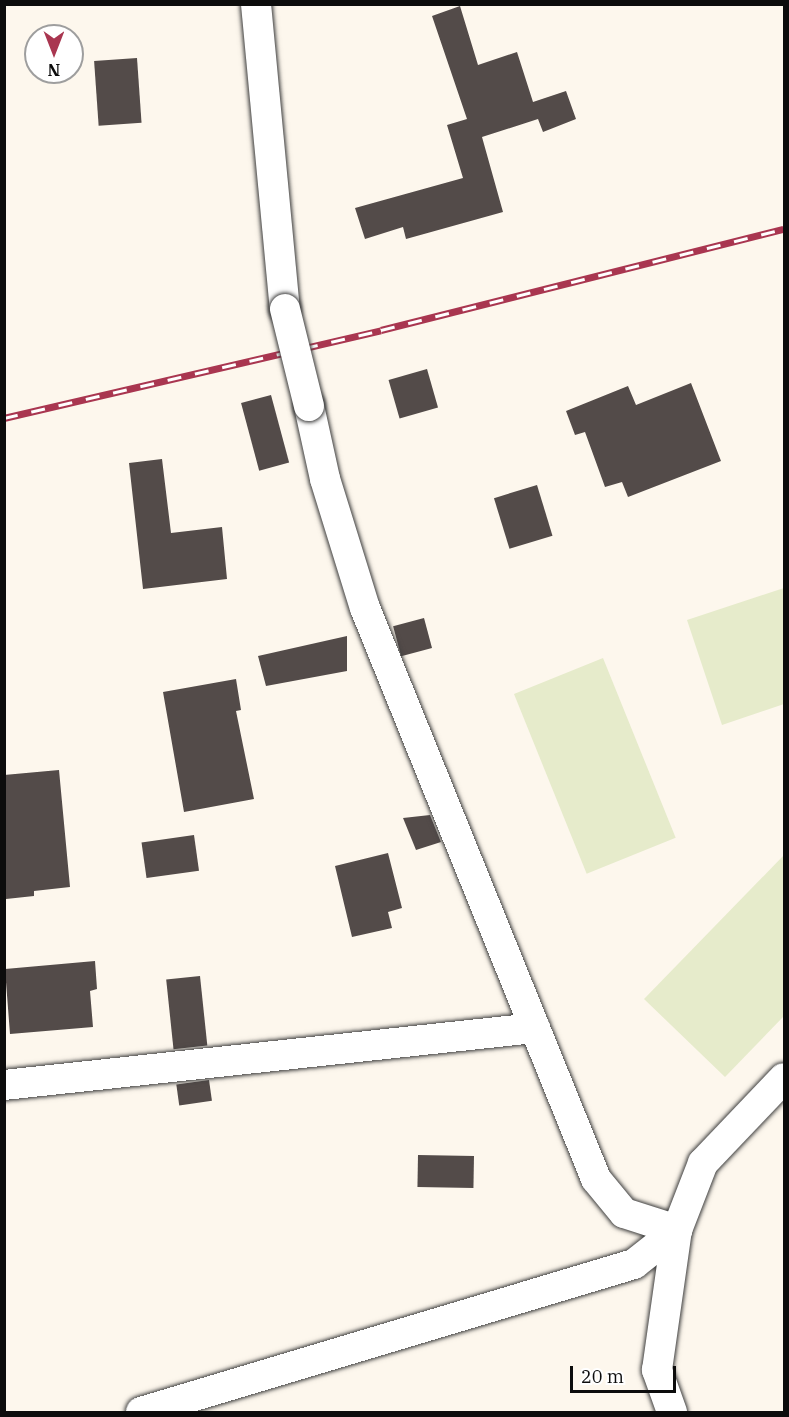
<!DOCTYPE html>
<html>
<head>
<meta charset="utf-8">
<style>
  body { margin:0 }
  #map { position:relative; width:789px; height:1417px; overflow:hidden; background:#fdf7ed; font-family:"IBM Plex Serif",serif }
  div>[style] { position:absolute }
  .pitch>* { inset:0; background:#e6ebcb; transform-origin:0 0 }
  .building>* { inset:0; background:#534b49; transform-origin:0 0 }
  .roads { filter:drop-shadow(0 0 2px #3f3f3f) drop-shadow(0 0 2px #3f3f3f) }
  .minor>* { height:30px; margin:-15px; padding:0 15px; transform-origin:15px; border-radius:15px; background:#fff }
  .rail>* { height:7px; margin-top:-3.5px; transform-origin:0; background:repeating-linear-gradient(90deg,#fff 0 14px,#a93650 0 28px); box-sizing:border-box; border-block:2px solid #a93650 }
  .bridges { filter:drop-shadow(0 0 2px #3f3f3f) drop-shadow(0 0 2px #3f3f3f) }
  .minor-bridge>* { height:30px; margin:-15px; padding:0 15px; transform-origin:15px; border-radius:15px; background:#fff }
  span { translate:-50% -50%; white-space:nowrap; text-align:center; line-height:1.15; -webkit-text-stroke:6px #fff; paint-order:stroke }
  .frame { position:absolute; inset:0; border:6px solid #0c0c0c; pointer-events:none }
  .north { position:absolute; left:24px; top:24px; width:60px; height:60px; box-sizing:border-box; background:#fff; border:2px solid #9e9e9e; border-radius:50%; rotate:180deg; font-size:16px; font-weight:700; line-height:24px; text-align:center; color:#0c0c0c }
  .north::after { content:''; display:block; margin:auto; width:21px; height:27px; background:#a93650; clip-path:polygon(50% 0,100% 100%,50% 72%,0 100%) }
  .scale { position:absolute; left:570px; top:1366px; width:106px; height:27px; box-sizing:border-box; border:3px solid #0c0c0c; border-top:0; padding-left:8px; font-size:18px; line-height:21px; white-space:nowrap; color:#0c0c0c; -webkit-text-stroke:4px #fff; paint-order:stroke }
</style>
</head>
<body>
<div id="map">
  <div class="pitch">
    <i style="clip-path:polygon(784px 588px,784px 704px,722px 725px,687px 620px)"></i>
    <i style="left:603px;top:658px;width:194px;height:96px;rotate:68deg"></i>
    <i style="clip-path:polygon(784px 855px,784px 1016px,725px 1077px,644px 999px)"></i>
  </div>
  <div class="building">
    <i style="clip-path:polygon(460px 6px,478px 65px,517px 52px,533px 102px,566px 91px,576px 119px,543px 132px,538px 119px,482px 137px,503px 212px,406px 239px,403px 227px,365px 239px,355px 208px,463px 178px,447px 125px,467px 119px,432px 16px)"></i>
    <i style="left:137px;top:58px;width:65px;height:43px;rotate:86deg"></i>
    <i style="left:427px;top:369px;width:40px;height:40px;rotate:74deg"></i>
    <i style="clip-path:polygon(691px 383px,721px 461px,628px 497px,622px 482px,605px 487px,585px 432px,575px 435px,566px 411px,628px 386px,636px 405px)"></i>
    <i style="left:271px;top:395px;width:70px;height:31px;rotate:75deg"></i>
    <i style="clip-path:polygon(162px 459px,171px 533px,222px 527px,227px 579px,143px 589px,129px 463px)"></i>
    <i style="left:537px;top:485px;width:53px;height:45px;rotate:73deg"></i>
    <i style="left:424px;top:618px;width:31px;height:32px;rotate:75deg"></i>
    <i style="clip-path:polygon(347px 636px,347px 671px,266px 686px,258px 656px)"></i>
    <i style="clip-path:polygon(236px 679px,241px 710px,236px 711px,254px 799px,184px 812px,163px 692px)"></i>
    <i style="clip-path:polygon(59px 770px,70px 887px,34px 891px,34px 896px,6px 899px,4px 775px)"></i>
    <i style="clip-path:polygon(430px 815px,441px 842px,416px 850px,403px 818px)"></i>
    <i style="left:194px;top:835px;width:36px;height:53px;rotate:82deg"></i>
    <i style="clip-path:polygon(388px 853px,402px 908px,388px 912px,392px 928px,352px 937px,335px 866px)"></i>
    <i style="clip-path:polygon(95px 961px,97px 989px,90px 991px,93px 1027px,10px 1034px,5px 969px)"></i>
    <i style="left:200px;top:976px;width:70px;height:34px;rotate:84deg"></i>
    <i style="left:209px;top:1080px;width:21px;height:33px;rotate:82deg"></i>
    <i style="left:418px;top:1155px;width:56px;height:32px;rotate:1deg"></i>
  </div>
  <div class="roads">
    <div class="minor">
      <i style="left:256px;top:4px;width:306px;rotate:84.6deg"></i>
      <i style="left:309px;top:406px;width:75px;rotate:77.6deg"></i>
      <i style="left:325px;top:479px;width:135px;rotate:72.8deg"></i>
      <i style="left:365px;top:608px;width:616px;rotate:67.97deg"></i>
      <i style="left:596px;top:1179px;width:44px;rotate:50.5deg"></i>
      <i style="left:624px;top:1213px;width:56px;rotate:17.8deg"></i>
      <i style="left:4px;top:1085px;width:534px;rotate:-6.13deg"></i>
      <i style="left:141px;top:1412px;width:515px;rotate:-16.71deg"></i>
      <i style="left:634px;top:1264px;width:55px;rotate:-38.3deg"></i>
      <i style="left:672px;top:1412px;width:45px;rotate:-109.7deg"></i>
      <i style="left:657px;top:1370px;width:141px;rotate:-81.9deg"></i>
      <i style="left:677px;top:1230px;width:72px;rotate:-68.8deg"></i>
      <i style="left:703px;top:1163px;width:117px;rotate:-46.4deg"></i>
    </div>
  </div>
  <div class="rail">
    <i style="left:4px;top:418px;width:387px;rotate:-13.1deg"></i>
    <i style="left:381px;top:330px;width:415px;rotate:-14.1deg"></i>
  </div>
  <div class="bridges">
    <div class="minor-bridge">
      <i style="left:285px;top:309px;width:100px;rotate:76.1deg"></i>
    </div>
  </div>
  <div class="frame"></div>
  <div class="north">N</div>
  <div class="scale">20 m</div>
</div>
</body>
</html>
